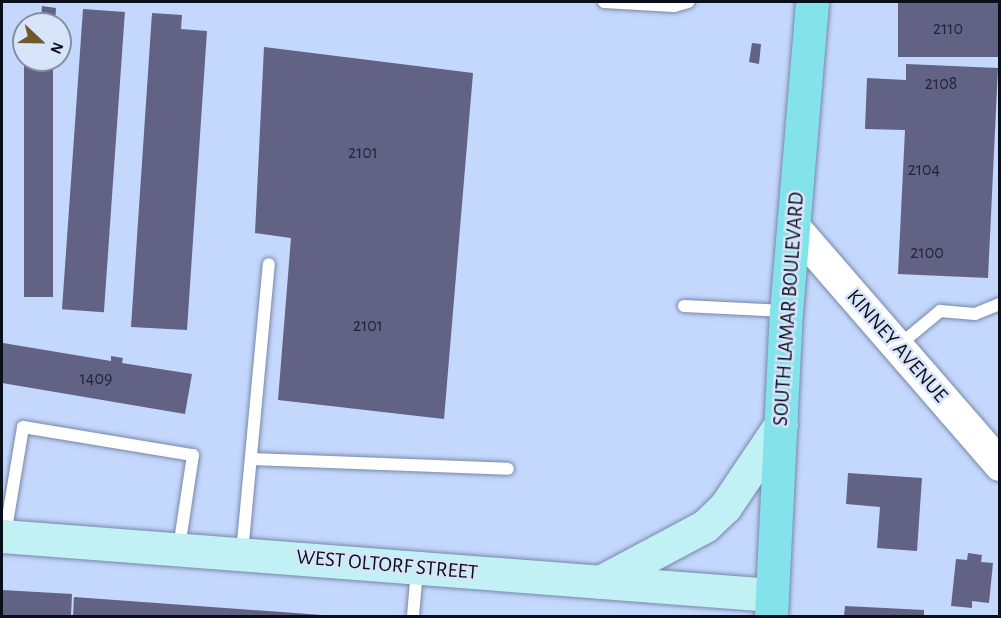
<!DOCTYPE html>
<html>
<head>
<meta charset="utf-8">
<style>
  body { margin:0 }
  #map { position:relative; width:1001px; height:618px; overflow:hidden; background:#c4d7fc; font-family:"Alegreya Sans",sans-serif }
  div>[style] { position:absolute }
  .building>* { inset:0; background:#626285; transform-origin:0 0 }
  .roads { filter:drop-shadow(0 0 2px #78a) drop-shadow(0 0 2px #78a) }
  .service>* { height:12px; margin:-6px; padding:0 6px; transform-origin:6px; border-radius:6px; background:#fff }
  .tertiary>* { height:32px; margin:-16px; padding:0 16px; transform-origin:16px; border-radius:16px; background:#fff }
  .secondary>* { height:33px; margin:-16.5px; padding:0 16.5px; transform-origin:16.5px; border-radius:16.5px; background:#c2f1f5 }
  .primary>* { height:33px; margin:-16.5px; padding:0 16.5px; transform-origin:16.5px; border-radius:16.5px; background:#84e2eb }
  span { translate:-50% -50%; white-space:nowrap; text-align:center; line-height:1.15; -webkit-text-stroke:5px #d8e4fa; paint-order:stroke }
  .number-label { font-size:18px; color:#1f2436 }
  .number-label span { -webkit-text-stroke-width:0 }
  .street-label { font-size:21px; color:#090f1b }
  .frame { position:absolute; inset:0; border:3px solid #090f1b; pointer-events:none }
  .north { position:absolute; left:12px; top:12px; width:60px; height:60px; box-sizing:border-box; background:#d8e4fa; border:2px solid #858fa1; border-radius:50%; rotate:112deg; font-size:16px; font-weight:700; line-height:24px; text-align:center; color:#090f1b }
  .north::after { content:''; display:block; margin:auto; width:21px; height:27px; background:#705929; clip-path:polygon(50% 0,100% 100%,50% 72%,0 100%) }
</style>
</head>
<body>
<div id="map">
  <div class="building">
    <i style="left:898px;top:2px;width:102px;height:55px"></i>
    <i style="clip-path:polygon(42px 6px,56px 8px,55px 24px,27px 24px,27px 19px,41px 20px)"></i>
    <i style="left:83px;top:9px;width:42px;height:301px;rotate:4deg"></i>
    <i style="clip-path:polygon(152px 13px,182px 15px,181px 29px,207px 31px,187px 330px,131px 327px)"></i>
    <i style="clip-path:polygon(752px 43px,761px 44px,759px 64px,749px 62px)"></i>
    <i style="clip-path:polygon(264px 47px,473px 73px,444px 419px,278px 400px,291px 238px,255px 233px)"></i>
    <i style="left:24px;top:60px;width:29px;height:237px"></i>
    <i style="clip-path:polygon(906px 64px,998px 68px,988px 278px,898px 274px,905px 130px,865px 129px,867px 78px,906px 80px)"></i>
    <i style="clip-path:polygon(3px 343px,111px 361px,111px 356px,123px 358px,122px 363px,192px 374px,185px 414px,2px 383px)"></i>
    <i style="clip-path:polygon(848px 473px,922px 478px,917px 551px,877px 548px,880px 507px,846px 504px)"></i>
    <i style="clip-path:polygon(968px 553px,982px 555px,981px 562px,993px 563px,989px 603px,972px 601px,972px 608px,951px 606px,956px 559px,967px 560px)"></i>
    <i style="clip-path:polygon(2px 590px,72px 594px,71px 616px,2px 616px)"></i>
    <i style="clip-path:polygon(74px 597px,322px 615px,322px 616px,73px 616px)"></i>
    <i style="clip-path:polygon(845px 606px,924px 610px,924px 616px,844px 616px)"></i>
  </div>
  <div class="roads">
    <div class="service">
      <i style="left:604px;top:2px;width:70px;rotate:3.3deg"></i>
      <i style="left:674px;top:6px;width:15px;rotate:-16deg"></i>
      <i style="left:684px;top:306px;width:101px;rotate:2.8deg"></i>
      <i style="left:898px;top:346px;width:55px;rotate:-39.8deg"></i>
      <i style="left:940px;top:311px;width:35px;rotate:5deg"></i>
      <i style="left:975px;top:314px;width:27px;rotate:-22deg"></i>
      <i style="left:251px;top:459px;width:257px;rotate:2.2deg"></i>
      <i style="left:5px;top:535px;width:109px;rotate:-80.5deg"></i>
      <i style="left:23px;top:427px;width:172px;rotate:9.4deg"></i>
      <i style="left:193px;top:455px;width:94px;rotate:98.6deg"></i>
      <i style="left:242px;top:553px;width:290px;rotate:-84.7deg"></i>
      <i style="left:413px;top:616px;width:47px;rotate:-85.1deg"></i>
    </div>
    <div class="tertiary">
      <i style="left:794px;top:227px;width:315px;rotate:49.1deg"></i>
    </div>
    <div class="secondary">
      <i style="left:2px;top:536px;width:772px;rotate:4.38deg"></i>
      <i style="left:600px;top:582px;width:119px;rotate:-28.1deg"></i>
      <i style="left:705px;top:526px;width:28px;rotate:-44deg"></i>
      <i style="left:725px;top:507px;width:100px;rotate:-56deg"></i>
    </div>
    <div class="primary">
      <i style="left:771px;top:616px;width:304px;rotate:-87.2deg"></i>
      <i style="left:786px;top:312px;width:311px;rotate:-85.2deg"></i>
    </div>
  </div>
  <div class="number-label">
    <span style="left:948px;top:29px">2110</span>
    <span style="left:941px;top:84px">2108</span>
    <span style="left:363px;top:153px">2101</span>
    <span style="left:924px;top:170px">2104</span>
    <span style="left:927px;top:253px">2100</span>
    <span style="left:368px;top:326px">2101</span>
    <span style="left:96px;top:379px">1409</span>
  </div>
  <div class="street-label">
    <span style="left:789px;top:309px;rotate:-86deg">SOUTH LAMAR BOULEVARD</span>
    <span style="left:897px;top:346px;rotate:49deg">KINNEY AVENUE</span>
    <span style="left:387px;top:565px;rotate:5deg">WEST OLTORF STREET</span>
  </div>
  <div class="frame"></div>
  <div class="north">N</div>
</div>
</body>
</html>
